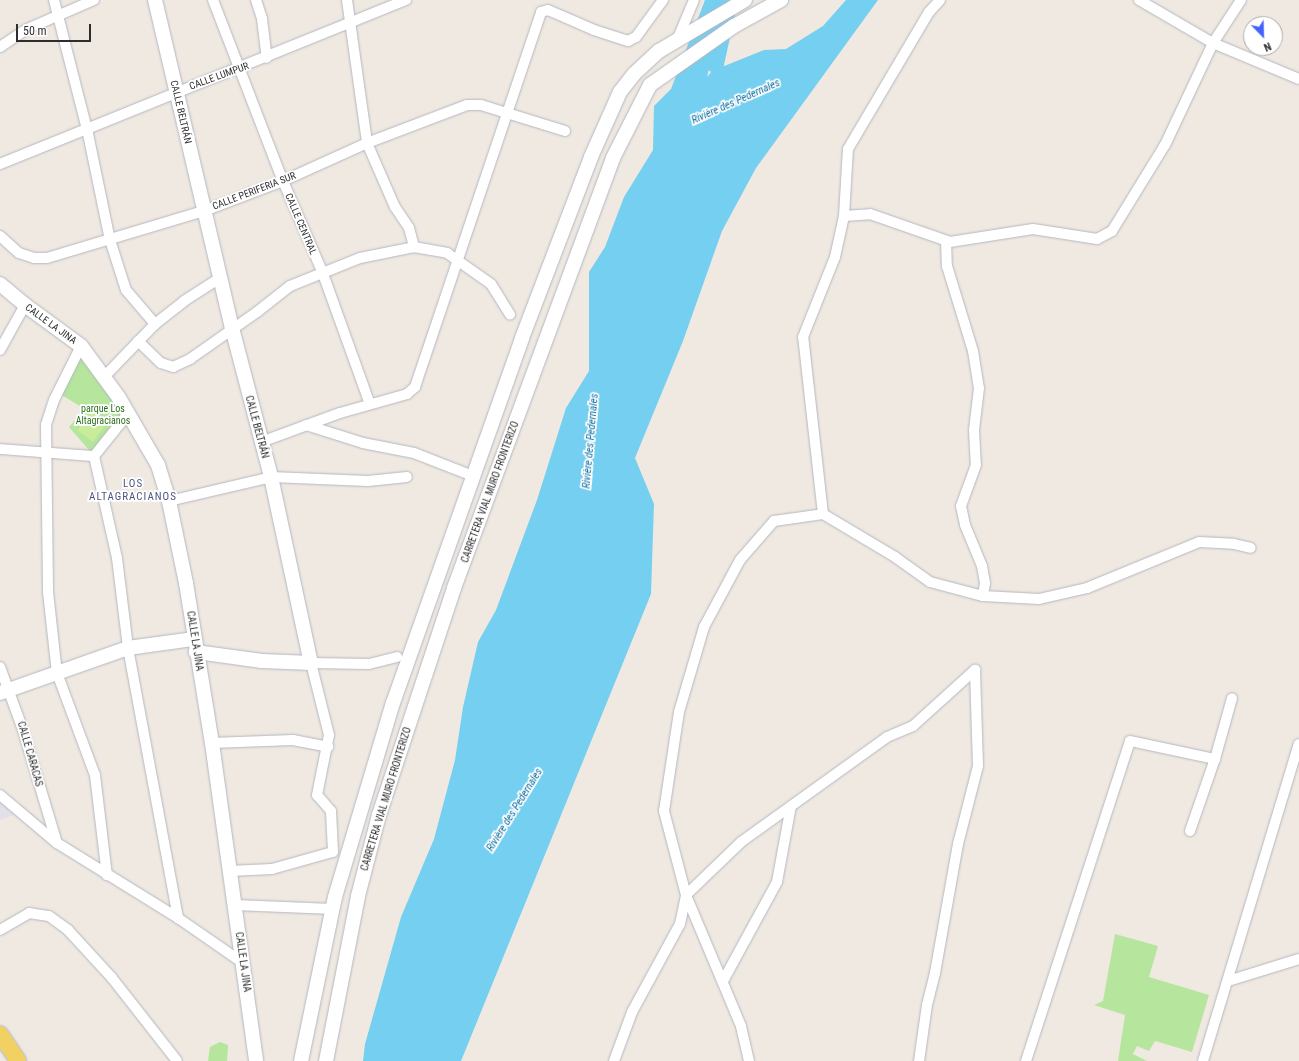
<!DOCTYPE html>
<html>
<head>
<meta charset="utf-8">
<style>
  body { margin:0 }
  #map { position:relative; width:1299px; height:1061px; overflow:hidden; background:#efe9e1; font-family:"Roboto Condensed",sans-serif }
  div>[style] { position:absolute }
  .industrial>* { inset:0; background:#e3e1e8 }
  .green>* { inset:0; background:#b6e59e }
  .pitch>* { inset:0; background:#c9ec9a; transform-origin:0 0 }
  .water>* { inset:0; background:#75cff0 }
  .river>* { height:18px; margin:-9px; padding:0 9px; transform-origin:9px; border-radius:9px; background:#75cff0 }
  .roads { filter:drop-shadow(0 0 1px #b4b7c1) drop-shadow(0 0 1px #b4b7c1) }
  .street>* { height:10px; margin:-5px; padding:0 5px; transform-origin:5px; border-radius:5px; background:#fff }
  .secondary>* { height:14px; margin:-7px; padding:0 7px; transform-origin:7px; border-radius:7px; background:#fff }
  .primary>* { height:16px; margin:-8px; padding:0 8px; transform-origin:8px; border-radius:8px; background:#f2d163 }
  span { translate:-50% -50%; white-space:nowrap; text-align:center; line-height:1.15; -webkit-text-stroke:3.5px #fff; paint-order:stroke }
  .street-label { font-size:10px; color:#2e2e2e }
  .park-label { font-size:10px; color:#2c6e1b }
  .water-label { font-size:11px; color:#0d6fa3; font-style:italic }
  .neighbourhood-label { font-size:11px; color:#4d5680; letter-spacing:1px }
  .north { position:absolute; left:1243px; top:16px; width:40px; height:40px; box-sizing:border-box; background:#fff; border:1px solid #ababab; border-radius:50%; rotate:157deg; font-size:11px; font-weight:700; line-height:16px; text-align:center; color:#2e2e2e }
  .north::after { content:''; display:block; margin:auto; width:14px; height:18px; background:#4264fb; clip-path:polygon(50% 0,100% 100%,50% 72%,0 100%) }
  .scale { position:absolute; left:16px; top:24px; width:75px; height:18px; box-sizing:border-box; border:2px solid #2e2e2e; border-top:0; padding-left:5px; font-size:12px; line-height:14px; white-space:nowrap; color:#2e2e2e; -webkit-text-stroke:3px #fff; paint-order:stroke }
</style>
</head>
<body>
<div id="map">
  <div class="industrial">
    <i style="clip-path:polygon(0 801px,16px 814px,0 820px)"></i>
  </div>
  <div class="green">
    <i style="clip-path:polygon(79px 351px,127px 415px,94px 456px,69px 427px,85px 409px,58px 393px)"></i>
    <i style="clip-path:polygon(1115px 934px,1158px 946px,1149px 977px,1209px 995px,1192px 1052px,1155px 1041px,1149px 1051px,1137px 1046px,1133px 1054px,1147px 1061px,1118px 1061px,1125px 1015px,1094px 1005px,1103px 1001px)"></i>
    <i style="clip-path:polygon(220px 1042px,228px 1045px,227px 1061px,208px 1061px,210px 1047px)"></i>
  </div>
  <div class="pitch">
    <i style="left:91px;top:412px;width:19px;height:23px;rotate:36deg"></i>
  </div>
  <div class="water">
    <i style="clip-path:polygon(705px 0,726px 0,707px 77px,712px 71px,764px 50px,786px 49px,823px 26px,846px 0,878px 0,756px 168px,722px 231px,683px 341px,635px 458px,654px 504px,651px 594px,461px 1061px,363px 1061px,365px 1044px,401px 917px,434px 839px,455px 760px,463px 707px,478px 642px,496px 610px,537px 500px,566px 408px,589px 371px,589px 272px,605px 247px,624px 197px,653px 150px,654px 106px,671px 89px)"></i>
  </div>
  <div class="river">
    <i style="left:715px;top:64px;width:66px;rotate:-77.7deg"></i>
  </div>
  <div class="roads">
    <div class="street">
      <i style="left:54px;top:0;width:133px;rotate:75.7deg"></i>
      <i style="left:87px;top:129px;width:113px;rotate:78.3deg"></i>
      <i style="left:110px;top:240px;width:52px;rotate:72.3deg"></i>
      <i style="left:126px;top:290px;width:45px;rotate:49.5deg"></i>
      <i style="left:213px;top:0;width:194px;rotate:68.9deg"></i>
      <i style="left:283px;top:181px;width:98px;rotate:66.6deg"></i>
      <i style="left:322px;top:271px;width:141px;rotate:70.2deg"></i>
      <i style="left:256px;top:0;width:20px;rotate:72deg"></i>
      <i style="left:262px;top:19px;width:39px;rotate:83deg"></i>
      <i style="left:347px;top:0;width:144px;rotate:82deg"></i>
      <i style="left:367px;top:143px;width:70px;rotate:66.4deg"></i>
      <i style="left:395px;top:207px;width:25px;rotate:56deg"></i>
      <i style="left:409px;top:228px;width:20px;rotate:75deg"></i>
      <i style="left:1139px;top:0;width:86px;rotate:30.2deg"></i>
      <i style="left:1213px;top:43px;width:51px;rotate:-56.9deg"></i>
      <i style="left:678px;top:38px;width:41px;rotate:-67.2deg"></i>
      <i style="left:0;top:47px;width:32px;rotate:-34deg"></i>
      <i style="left:27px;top:29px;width:73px;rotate:-23.4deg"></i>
      <i style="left:0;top:164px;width:438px;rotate:-22deg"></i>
      <i style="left:844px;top:216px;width:26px;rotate:-4deg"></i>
      <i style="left:870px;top:214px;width:85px;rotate:19.3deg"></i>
      <i style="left:950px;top:242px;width:84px;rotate:-8.9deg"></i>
      <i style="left:1033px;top:229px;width:65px;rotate:8.9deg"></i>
      <i style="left:1097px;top:239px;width:17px;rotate:-28deg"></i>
      <i style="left:1112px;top:231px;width:101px;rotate:-58.4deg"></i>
      <i style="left:1165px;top:145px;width:113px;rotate:-64.8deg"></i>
      <i style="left:1213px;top:43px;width:93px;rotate:22.7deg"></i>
      <i style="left:0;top:236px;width:25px;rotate:42deg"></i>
      <i style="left:19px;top:253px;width:16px;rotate:18deg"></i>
      <i style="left:34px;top:258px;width:13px"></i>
      <i style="left:47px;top:258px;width:164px;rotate:-16.7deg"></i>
      <i style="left:204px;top:211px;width:85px;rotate:-20.8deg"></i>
      <i style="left:283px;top:181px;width:92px;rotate:-24.3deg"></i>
      <i style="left:367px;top:143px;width:107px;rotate:-20.8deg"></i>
      <i style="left:467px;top:105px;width:14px"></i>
      <i style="left:481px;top:105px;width:88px;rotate:17.2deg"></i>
      <i style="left:946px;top:241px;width:25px;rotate:88deg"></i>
      <i style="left:947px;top:266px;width:89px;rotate:73deg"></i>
      <i style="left:973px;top:351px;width:37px;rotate:81deg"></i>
      <i style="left:979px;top:388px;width:42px;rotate:96.8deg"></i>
      <i style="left:974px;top:430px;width:35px;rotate:87deg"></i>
      <i style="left:976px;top:465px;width:44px;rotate:110.1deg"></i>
      <i style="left:961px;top:506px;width:19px;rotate:78deg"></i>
      <i style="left:965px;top:525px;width:44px;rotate:67.5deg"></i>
      <i style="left:982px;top:566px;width:17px;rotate:80deg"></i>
      <i style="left:985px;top:583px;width:13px;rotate:99deg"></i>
      <i style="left:138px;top:341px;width:32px;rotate:44deg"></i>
      <i style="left:161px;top:363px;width:13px;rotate:18deg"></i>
      <i style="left:173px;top:367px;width:19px;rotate:-25deg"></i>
      <i style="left:190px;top:359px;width:82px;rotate:-35deg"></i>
      <i style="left:257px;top:312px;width:42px;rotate:-38.2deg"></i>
      <i style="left:290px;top:286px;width:75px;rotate:-21.8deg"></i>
      <i style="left:360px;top:258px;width:55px;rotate:-11.5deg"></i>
      <i style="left:414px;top:247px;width:34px;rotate:10deg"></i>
      <i style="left:447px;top:253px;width:54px;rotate:35.2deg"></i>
      <i style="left:491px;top:284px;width:36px;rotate:58deg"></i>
      <i style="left:81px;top:346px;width:60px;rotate:116.6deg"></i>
      <i style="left:54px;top:400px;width:26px;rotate:108deg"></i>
      <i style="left:46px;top:425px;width:167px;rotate:89.3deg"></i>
      <i style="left:48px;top:592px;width:81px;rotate:83.7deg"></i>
      <i style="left:57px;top:673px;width:109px;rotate:69.6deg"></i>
      <i style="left:95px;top:775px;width:101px;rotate:83.2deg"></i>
      <i style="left:0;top:350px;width:51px;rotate:-60.9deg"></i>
      <i style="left:104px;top:377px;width:74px;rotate:-46.1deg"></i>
      <i style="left:155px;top:324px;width:37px;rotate:-38deg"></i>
      <i style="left:184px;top:301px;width:43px;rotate:-32.6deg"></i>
      <i style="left:127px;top:415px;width:53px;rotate:128.8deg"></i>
      <i style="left:94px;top:456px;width:105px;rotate:77.3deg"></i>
      <i style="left:117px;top:558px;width:91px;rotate:83deg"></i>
      <i style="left:128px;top:648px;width:275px;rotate:79.5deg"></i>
      <i style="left:306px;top:425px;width:60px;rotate:17.5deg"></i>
      <i style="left:363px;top:443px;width:52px;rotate:11.1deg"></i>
      <i style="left:414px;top:453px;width:63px;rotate:21.3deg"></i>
      <i style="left:261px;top:442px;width:84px;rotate:-20.2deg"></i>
      <i style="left:340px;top:413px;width:70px;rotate:-15.8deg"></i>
      <i style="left:407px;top:394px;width:11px;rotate:-41deg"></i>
      <i style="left:415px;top:387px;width:396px;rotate:-71.4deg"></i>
      <i style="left:541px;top:12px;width:7px;rotate:-16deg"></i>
      <i style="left:548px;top:10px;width:50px;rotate:23.5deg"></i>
      <i style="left:594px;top:30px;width:36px;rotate:18deg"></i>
      <i style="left:628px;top:41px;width:9px;rotate:-27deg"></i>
      <i style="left:636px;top:37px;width:46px;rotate:-53.9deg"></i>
      <i style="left:0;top:449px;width:94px;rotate:4.3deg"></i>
      <i style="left:169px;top:501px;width:105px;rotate:-13.2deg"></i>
      <i style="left:271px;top:477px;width:97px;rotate:2.4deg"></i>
      <i style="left:368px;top:481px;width:39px;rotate:-6deg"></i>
      <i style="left:823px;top:514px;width:178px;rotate:-96.4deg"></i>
      <i style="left:803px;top:337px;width:86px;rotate:-68.2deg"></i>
      <i style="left:835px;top:257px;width:42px;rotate:-77.6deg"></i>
      <i style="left:844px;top:216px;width:67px;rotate:-86.6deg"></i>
      <i style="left:848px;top:149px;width:159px;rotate:-59.4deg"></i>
      <i style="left:929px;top:12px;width:16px;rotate:-47deg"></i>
      <i style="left:0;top:667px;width:67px;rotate:69.9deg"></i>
      <i style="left:23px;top:730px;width:118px;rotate:73.3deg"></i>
      <i style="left:212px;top:743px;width:81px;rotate:-2.1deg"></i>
      <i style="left:293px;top:740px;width:36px;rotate:11deg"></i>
      <i style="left:0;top:795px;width:75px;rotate:40.1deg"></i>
      <i style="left:57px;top:843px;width:142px;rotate:31.8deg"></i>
      <i style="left:178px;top:918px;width:79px;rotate:34.7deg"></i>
      <i style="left:1190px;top:831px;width:76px;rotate:-70.9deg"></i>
      <i style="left:1215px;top:759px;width:63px;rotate:-74.4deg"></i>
      <i style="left:230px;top:871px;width:42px;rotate:-2.7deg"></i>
      <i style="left:272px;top:869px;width:63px;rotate:-15.6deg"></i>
      <i style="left:333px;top:852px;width:41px;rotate:-92.8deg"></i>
      <i style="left:331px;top:811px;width:21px;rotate:-131deg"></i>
      <i style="left:317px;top:795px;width:61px;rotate:-78.7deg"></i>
      <i style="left:329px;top:735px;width:74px;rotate:-104deg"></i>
      <i style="left:311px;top:663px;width:58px;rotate:1deg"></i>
      <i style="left:369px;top:664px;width:29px;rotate:-14deg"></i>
      <i style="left:235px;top:905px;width:98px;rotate:2.3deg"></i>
      <i style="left:0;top:930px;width:34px;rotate:-30deg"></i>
      <i style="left:29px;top:913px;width:20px;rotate:9deg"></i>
      <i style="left:49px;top:916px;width:24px;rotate:36deg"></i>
      <i style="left:68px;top:930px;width:65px;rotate:47.5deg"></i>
      <i style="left:112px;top:978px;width:105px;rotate:51.9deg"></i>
      <i style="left:723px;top:981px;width:113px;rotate:-61.4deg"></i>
      <i style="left:777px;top:882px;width:77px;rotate:-79.6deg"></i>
      <i style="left:1228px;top:981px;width:74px;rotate:-17.2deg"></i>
      <i style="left:614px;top:1061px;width:52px;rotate:-69.8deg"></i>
      <i style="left:632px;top:1012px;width:100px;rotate:-61.4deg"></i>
      <i style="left:680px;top:924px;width:30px;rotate:-78deg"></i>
      <i style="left:686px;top:895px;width:76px;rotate:-43.9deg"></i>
      <i style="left:741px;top:842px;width:180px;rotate:-35.7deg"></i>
      <i style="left:887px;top:737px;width:28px;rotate:-23deg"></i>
      <i style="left:913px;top:726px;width:84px;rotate:-42.1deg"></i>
      <i style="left:749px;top:1061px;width:36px;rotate:-103deg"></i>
      <i style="left:741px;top:1026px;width:142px;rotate:-112.8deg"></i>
      <i style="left:686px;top:895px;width:87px;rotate:-104.7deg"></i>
      <i style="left:664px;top:811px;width:100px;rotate:-81.4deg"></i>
      <i style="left:679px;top:712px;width:89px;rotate:-73.6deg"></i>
      <i style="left:704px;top:627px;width:76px;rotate:-61.8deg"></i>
      <i style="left:740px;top:560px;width:52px;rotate:-48.9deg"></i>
      <i style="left:774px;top:521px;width:49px;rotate:-8.1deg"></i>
      <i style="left:823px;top:514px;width:84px;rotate:30.8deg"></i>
      <i style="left:895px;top:557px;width:43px;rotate:35.5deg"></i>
      <i style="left:930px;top:582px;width:55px;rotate:14.8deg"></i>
      <i style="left:983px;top:596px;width:56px;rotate:3.1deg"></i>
      <i style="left:1039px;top:599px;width:49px;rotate:-12.9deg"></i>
      <i style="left:1087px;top:588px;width:121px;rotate:-22.3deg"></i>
      <i style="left:1199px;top:542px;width:35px;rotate:3deg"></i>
      <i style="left:1234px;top:544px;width:17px;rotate:13deg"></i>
      <i style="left:919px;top:1061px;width:57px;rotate:-81.9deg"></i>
      <i style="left:927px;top:1005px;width:33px;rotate:-76deg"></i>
      <i style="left:935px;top:973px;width:131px;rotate:-79.9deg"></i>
      <i style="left:958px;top:844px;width:81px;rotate:-75.6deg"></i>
      <i style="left:978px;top:766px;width:96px;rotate:-91.8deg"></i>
      <i style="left:1026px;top:1061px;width:336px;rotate:-72deg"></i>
      <i style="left:1130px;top:741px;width:87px;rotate:12deg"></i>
      <i style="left:1203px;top:1061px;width:331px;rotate:-73.2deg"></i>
    </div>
    <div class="secondary">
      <i style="left:155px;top:0;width:337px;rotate:76.8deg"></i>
      <i style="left:232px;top:328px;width:154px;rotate:75.3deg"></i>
      <i style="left:271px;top:477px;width:190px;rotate:77.9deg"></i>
      <i style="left:311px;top:663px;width:49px;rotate:-177.7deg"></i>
      <i style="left:262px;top:661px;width:67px;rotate:-172.2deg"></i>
      <i style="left:0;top:284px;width:33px;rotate:40deg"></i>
      <i style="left:25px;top:305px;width:69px;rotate:36.2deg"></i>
      <i style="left:81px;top:346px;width:64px;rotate:53.8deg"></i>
      <i style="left:119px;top:398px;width:78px;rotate:59.8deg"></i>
      <i style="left:158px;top:465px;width:38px;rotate:73deg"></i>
      <i style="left:169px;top:501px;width:84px;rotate:78.3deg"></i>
      <i style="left:186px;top:583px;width:162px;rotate:80.8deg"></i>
      <i style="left:212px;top:743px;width:321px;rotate:82.1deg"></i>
      <i style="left:0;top:693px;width:136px;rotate:-19.4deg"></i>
      <i style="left:128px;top:648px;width:67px;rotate:-7.8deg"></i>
      <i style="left:301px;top:1061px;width:167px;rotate:-78.3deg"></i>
      <i style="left:335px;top:897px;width:202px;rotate:-73.4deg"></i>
      <i style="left:393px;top:703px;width:387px;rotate:-70.5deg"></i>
      <i style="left:522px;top:338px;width:194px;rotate:-69.1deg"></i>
      <i style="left:591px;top:157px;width:71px;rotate:-66deg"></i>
      <i style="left:620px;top:92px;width:23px;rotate:-52deg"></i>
      <i style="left:634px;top:74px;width:34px;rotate:-43deg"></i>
      <i style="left:659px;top:51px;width:100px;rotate:-30.7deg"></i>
      <i style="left:326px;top:1061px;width:168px;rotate:-79deg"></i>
      <i style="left:358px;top:896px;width:84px;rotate:-75.5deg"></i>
      <i style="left:379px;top:815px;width:239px;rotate:-71.7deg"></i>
      <i style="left:454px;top:588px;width:458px;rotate:-69.7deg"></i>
      <i style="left:613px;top:158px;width:82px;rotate:-63.1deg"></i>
      <i style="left:650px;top:85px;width:103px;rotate:-35.1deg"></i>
      <i style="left:734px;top:26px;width:54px;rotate:-29deg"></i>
    </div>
    <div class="primary">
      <i style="left:0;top:1034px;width:32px;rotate:56deg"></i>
    </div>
  </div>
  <div class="street-label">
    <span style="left:219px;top:76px;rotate:-20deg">CALLE LUMPUR</span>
    <span style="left:181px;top:112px;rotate:77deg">CALLE BELTRÁN</span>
    <span style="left:254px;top:191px;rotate:-21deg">CALLE PERIFERIA SUR</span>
    <span style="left:301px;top:224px;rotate:67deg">CALLE CENTRAL</span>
    <span style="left:51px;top:324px;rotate:36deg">CALLE LA JINA</span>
    <span style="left:257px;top:427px;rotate:75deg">CALLE BELTRÁN</span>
    <span style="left:490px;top:492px;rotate:-70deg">CARRETERA VIAL MURO FRONTERIZO</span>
    <span style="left:195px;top:641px;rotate:81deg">CALLE LA JINA</span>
    <span style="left:30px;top:754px;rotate:74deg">CALLE CARACAS</span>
    <span style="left:386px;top:799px;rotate:-73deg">CARRETERA VIAL MURO FRONTERIZO</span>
    <span style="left:243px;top:962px;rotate:82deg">CALLE LA JINA</span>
  </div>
  <div class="park-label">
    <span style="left:103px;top:414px">parque Los<br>Altagracianos</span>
  </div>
  <div class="water-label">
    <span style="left:736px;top:102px;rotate:-24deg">Rivière des Pedernales</span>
    <span style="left:591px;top:441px;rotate:-85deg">Rivière des Pedernales</span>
    <span style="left:515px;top:810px;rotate:-58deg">Rivière des Pedernales</span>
  </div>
  <div class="neighbourhood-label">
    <span style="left:133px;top:491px">LOS<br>ALTAGRACIANOS</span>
  </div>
  <div class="north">N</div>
  <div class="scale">50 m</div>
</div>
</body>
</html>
